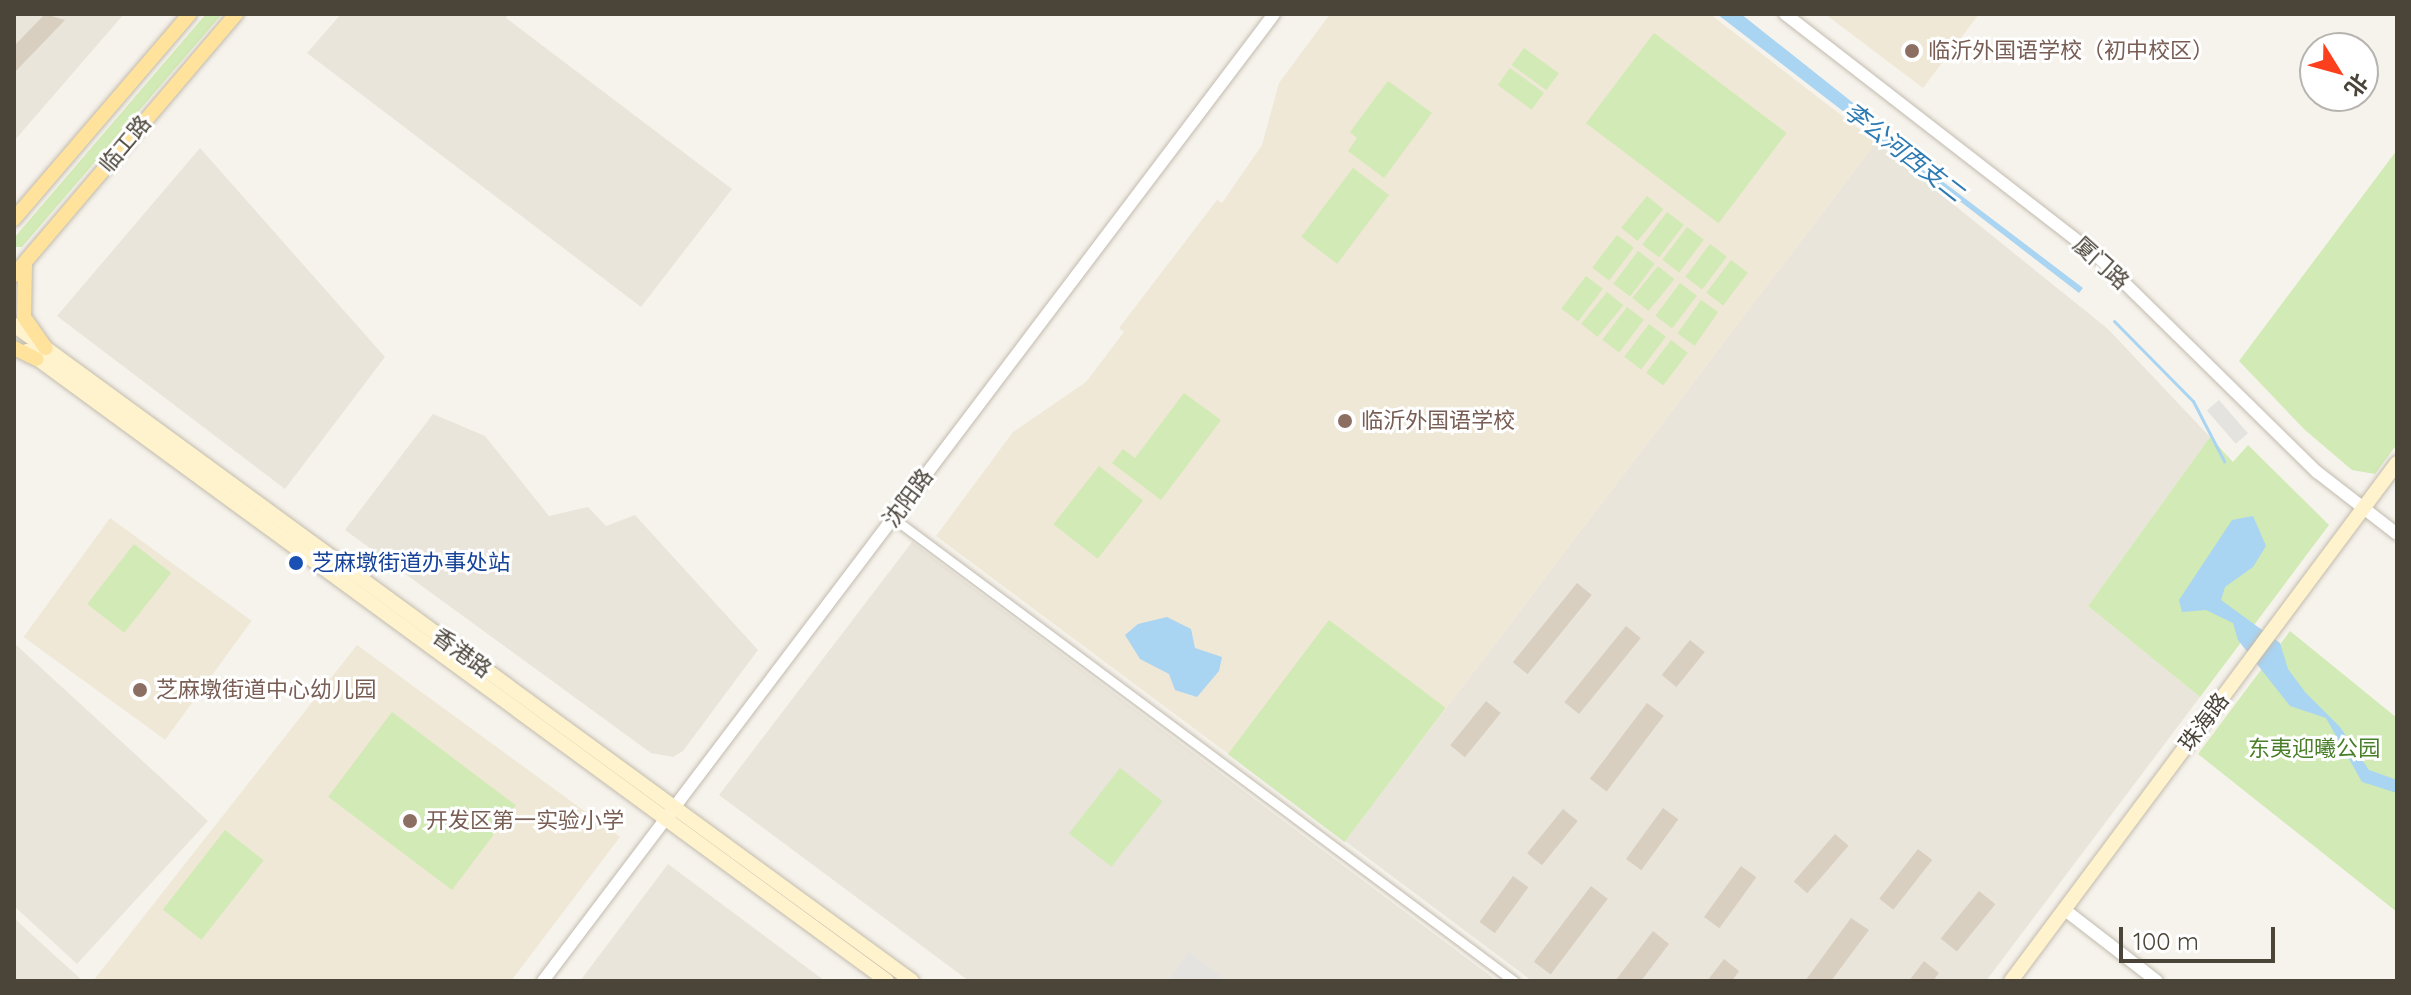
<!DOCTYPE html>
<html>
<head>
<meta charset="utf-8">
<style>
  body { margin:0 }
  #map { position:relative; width:2411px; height:995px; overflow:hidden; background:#f6f3ec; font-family:Quicksand,"Noto Sans SC",sans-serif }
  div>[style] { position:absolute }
  .residential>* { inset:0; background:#eae5da }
  .education>* { inset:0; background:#efe8d6; transform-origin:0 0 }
  .green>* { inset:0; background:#d2eab5; transform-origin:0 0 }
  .parking>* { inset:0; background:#e5e3e0; transform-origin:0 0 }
  .water>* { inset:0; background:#a9d4f2 }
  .stream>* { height:3px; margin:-1.5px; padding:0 1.5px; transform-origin:1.5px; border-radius:1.5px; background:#a9d4f2 }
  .building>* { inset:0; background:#d8cfc1; transform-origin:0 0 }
  .roads { filter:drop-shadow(0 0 2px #c2bbae) drop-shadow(0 0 2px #c2bbae) }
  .minor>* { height:9px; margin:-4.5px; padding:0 4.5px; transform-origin:4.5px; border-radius:4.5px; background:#fff }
  .tertiary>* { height:12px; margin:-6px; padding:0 6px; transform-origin:6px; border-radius:6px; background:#fff }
  .secondary>* { height:14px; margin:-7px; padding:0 7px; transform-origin:7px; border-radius:7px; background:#fff3cd }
  .primary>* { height:14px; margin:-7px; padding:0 7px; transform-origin:7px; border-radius:7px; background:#ffe39c }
  .dots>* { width:22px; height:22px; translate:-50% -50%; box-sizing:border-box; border:4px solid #fff; border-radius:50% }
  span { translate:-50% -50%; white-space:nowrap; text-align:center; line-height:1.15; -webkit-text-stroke:6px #fff; paint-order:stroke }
  .education-label { font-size:22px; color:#785e54 }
  .left { translate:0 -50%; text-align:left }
  .street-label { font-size:22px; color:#4b4439 }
  .transit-label { font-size:22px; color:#164399 }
  .park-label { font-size:22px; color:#4a7f2a }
  .water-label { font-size:24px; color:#2e7ab2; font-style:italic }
  .frame { position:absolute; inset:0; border:16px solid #4b4439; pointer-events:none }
  .north { position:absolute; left:2299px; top:32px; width:80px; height:80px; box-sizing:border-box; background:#fff; border:2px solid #b7b4b0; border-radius:50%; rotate:127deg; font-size:22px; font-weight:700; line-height:32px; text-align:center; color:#4b4439 }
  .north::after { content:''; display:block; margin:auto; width:28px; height:36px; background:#fc3f1d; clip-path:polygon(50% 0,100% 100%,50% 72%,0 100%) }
  .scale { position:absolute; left:2119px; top:927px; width:156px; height:36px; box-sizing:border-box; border:4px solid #4b4439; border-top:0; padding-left:10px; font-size:24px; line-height:28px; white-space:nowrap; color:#4b4439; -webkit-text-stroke:6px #fff; paint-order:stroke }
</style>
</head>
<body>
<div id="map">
  <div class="residential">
    <i style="clip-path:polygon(14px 14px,124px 14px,14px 141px)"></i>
    <i style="clip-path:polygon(341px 14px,509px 14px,506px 18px,732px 189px,641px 307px,307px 53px)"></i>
    <i style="clip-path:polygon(1876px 142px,2108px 329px,2210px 437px,2088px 606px,2200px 697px,1986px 981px,1532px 981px,1345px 841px)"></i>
    <i style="clip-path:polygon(200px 148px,385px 357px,285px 489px,57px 316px)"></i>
    <i style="clip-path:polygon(433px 414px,485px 436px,549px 516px,588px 507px,606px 526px,635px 515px,758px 650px,683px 751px,673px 757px,651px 753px,345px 530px)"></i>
    <i style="clip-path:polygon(912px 542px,1497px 981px,969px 981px,719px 795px)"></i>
    <i style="clip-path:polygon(14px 643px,208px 821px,77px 964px,14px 906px)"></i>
    <i style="clip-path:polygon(668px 864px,825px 981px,580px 981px)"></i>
    <i style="clip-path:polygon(14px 918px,53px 954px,83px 981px,14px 981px)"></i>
  </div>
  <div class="education">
    <i style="clip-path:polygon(1330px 14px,1710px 14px,1876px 142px,1345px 841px,936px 536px,1013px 432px,1086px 382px,1124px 332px,1119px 328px,1217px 200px,1222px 203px,1262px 145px,1279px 83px)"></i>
    <i style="clip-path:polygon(1825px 14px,1979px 14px,1923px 88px)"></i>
    <i style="left:110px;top:518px;width:175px;height:147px;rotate:36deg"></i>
    <i style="clip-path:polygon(357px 645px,620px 837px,511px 981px,93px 981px)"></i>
  </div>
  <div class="green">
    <i style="clip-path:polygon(206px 14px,222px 14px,22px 247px,14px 247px,14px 238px)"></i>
    <i style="left:1654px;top:33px;width:166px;height:113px;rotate:37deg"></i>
    <i style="left:1524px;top:48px;width:43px;height:21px;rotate:36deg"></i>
    <i style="left:1510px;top:68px;width:42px;height:21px;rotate:36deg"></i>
    <i style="clip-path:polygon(1388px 81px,1432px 113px,1384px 178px,1348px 151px,1357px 138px,1350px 132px)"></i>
    <i style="clip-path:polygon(2397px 150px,2397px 444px,2375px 474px,2352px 470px,2305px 430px,2239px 361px)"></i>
    <i style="left:1353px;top:168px;width:45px;height:86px;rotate:37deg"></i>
    <i style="left:1647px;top:196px;width:21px;height:41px;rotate:39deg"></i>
    <i style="left:1667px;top:212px;width:21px;height:41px;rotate:37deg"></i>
    <i style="left:1687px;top:227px;width:21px;height:41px;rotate:37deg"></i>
    <i style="left:1617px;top:235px;width:21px;height:41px;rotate:37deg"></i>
    <i style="left:1710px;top:244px;width:21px;height:41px;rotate:37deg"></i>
    <i style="left:1638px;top:251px;width:21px;height:41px;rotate:37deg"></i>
    <i style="left:1731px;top:260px;width:21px;height:41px;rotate:37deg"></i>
    <i style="left:1658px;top:266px;width:21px;height:41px;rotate:39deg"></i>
    <i style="left:1586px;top:276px;width:21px;height:41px;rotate:37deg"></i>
    <i style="left:1680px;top:283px;width:21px;height:41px;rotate:37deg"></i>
    <i style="left:1607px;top:292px;width:21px;height:41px;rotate:39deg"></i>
    <i style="left:1701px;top:300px;width:21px;height:41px;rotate:35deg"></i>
    <i style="left:1627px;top:307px;width:21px;height:41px;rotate:37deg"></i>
    <i style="left:1649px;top:324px;width:21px;height:41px;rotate:37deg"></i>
    <i style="left:1671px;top:340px;width:21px;height:41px;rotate:37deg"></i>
    <i style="clip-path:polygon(1184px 393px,1221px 420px,1161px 500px,1112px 463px,1123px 449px,1135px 458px)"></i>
    <i style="clip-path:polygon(2210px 437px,2233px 462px,2248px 445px,2329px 525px,2200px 697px,2088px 606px)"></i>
    <i style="left:1099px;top:466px;width:56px;height:74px;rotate:38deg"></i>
    <i style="left:134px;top:544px;width:47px;height:76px;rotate:38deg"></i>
    <i style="left:1329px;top:620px;width:146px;height:168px;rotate:37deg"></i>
    <i style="clip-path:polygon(2290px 631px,2397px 718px,2397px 912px,2198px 754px)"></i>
    <i style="left:392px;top:712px;width:155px;height:106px;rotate:37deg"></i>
    <i style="left:1120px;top:768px;width:54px;height:83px;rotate:38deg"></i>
    <i style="left:225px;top:830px;width:49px;height:101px;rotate:38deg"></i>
  </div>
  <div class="parking">
    <i style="left:2219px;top:400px;width:44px;height:16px;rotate:49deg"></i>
    <i style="clip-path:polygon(1189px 952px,1227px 981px,1167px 981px)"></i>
  </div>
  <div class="water">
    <i style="clip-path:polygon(1717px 14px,1741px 14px,1886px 129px,1909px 156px,2083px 288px,2079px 293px)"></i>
    <i style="clip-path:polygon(2253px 516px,2266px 546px,2253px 567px,2225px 587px,2221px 600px,2280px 643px,2288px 669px,2305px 692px,2340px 727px,2369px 770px,2397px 780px,2397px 793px,2362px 782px,2326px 718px,2290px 706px,2238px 640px,2233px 623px,2206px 610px,2182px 612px,2179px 600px,2232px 520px)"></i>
    <i style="clip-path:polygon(1167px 617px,1191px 629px,1195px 648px,1222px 657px,1219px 671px,1197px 697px,1175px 690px,1169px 674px,1140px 659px,1125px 635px,1138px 624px)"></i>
  </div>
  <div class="stream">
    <i style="left:2114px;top:321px;width:112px;rotate:45.4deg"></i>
    <i style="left:2193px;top:401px;width:68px;rotate:62.7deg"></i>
  </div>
  <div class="building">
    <i style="clip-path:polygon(45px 14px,65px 20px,14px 73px,14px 46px)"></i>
    <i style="left:1577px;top:583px;width:19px;height:102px;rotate:39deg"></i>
    <i style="left:1626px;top:626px;width:19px;height:98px;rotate:39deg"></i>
    <i style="left:1690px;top:640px;width:19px;height:45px;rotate:39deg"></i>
    <i style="left:1486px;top:701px;width:19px;height:57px;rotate:39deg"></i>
    <i style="left:1647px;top:703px;width:21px;height:95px;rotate:37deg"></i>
    <i style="left:1663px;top:808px;width:19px;height:63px;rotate:36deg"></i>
    <i style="left:1563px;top:809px;width:19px;height:57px;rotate:39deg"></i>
    <i style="left:1835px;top:834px;width:18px;height:63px;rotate:41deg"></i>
    <i style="left:1918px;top:849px;width:18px;height:63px;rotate:38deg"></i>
    <i style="left:1741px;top:866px;width:19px;height:63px;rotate:36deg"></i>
    <i style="left:1513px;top:876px;width:19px;height:57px;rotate:36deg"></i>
    <i style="left:1591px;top:886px;width:21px;height:95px;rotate:37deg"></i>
    <i style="left:1979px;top:891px;width:21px;height:61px;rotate:39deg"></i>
    <i style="clip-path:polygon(1851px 918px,1869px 930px,1831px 981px,1805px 981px)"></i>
    <i style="clip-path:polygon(1653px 931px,1669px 944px,1641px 981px,1615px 981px)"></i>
    <i style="clip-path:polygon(1724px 959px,1739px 971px,1732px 981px,1707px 981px)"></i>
    <i style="clip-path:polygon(1924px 961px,1939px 973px,1933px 981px,1909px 981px)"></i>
  </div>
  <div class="roads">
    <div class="minor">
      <i style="left:893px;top:518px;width:775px;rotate:36.71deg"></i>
    </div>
    <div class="tertiary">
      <i style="left:1785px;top:14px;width:393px;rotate:37.8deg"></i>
      <i style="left:2096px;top:255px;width:310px;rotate:44.5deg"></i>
      <i style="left:2317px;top:472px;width:101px;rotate:37.8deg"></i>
      <i style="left:2065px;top:910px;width:116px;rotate:37.7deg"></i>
      <i style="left:543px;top:981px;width:1212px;rotate:-52.91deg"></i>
    </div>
    <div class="secondary">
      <i style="left:14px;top:325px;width:1112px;rotate:36.15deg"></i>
      <i style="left:27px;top:351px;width:1066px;rotate:36.22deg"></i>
      <i style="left:2011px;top:981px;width:646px;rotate:-53.31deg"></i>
    </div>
    <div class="primary">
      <i style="left:14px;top:219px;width:270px;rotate:-49.4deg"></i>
      <i style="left:25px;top:265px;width:52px;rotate:91.1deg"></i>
      <i style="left:24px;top:317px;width:38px;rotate:55deg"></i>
      <i style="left:14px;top:275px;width:343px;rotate:-49.6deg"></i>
      <i style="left:14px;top:348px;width:25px;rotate:26deg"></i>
    </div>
  </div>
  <div class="dots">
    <i style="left:1912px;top:51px;background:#8d6e63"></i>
    <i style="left:1345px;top:421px;background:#8d6e63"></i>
    <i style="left:296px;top:563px;background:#1a4fb4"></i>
    <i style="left:140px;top:690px;background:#8d6e63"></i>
    <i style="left:410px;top:821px;background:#8d6e63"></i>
  </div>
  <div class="education-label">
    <span class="left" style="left:1928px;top:51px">临沂外国语学校（初中校区）</span>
    <span class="left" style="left:1361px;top:421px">临沂外国语学校</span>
    <span class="left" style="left:156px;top:690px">芝麻墩街道中心幼儿园</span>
    <span class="left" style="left:426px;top:821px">开发区第一实验小学</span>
  </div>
  <div class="street-label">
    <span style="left:125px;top:144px;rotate:-50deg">临工路</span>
    <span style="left:2101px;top:263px;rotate:42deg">厦门路</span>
    <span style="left:908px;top:498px;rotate:-53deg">沈阳路</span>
    <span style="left:462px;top:653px;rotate:36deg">香港路</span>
    <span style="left:2204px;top:722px;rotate:-53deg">珠海路</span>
  </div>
  <div class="transit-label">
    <span class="left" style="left:312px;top:563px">芝麻墩街道办事处站</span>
  </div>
  <div class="park-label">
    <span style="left:2314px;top:749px">东夷迎曦公园</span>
  </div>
  <div class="water-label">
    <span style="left:1904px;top:152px;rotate:38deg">李公河西支二</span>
  </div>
  <div class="frame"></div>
  <div class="north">北</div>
  <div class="scale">100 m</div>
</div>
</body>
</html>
